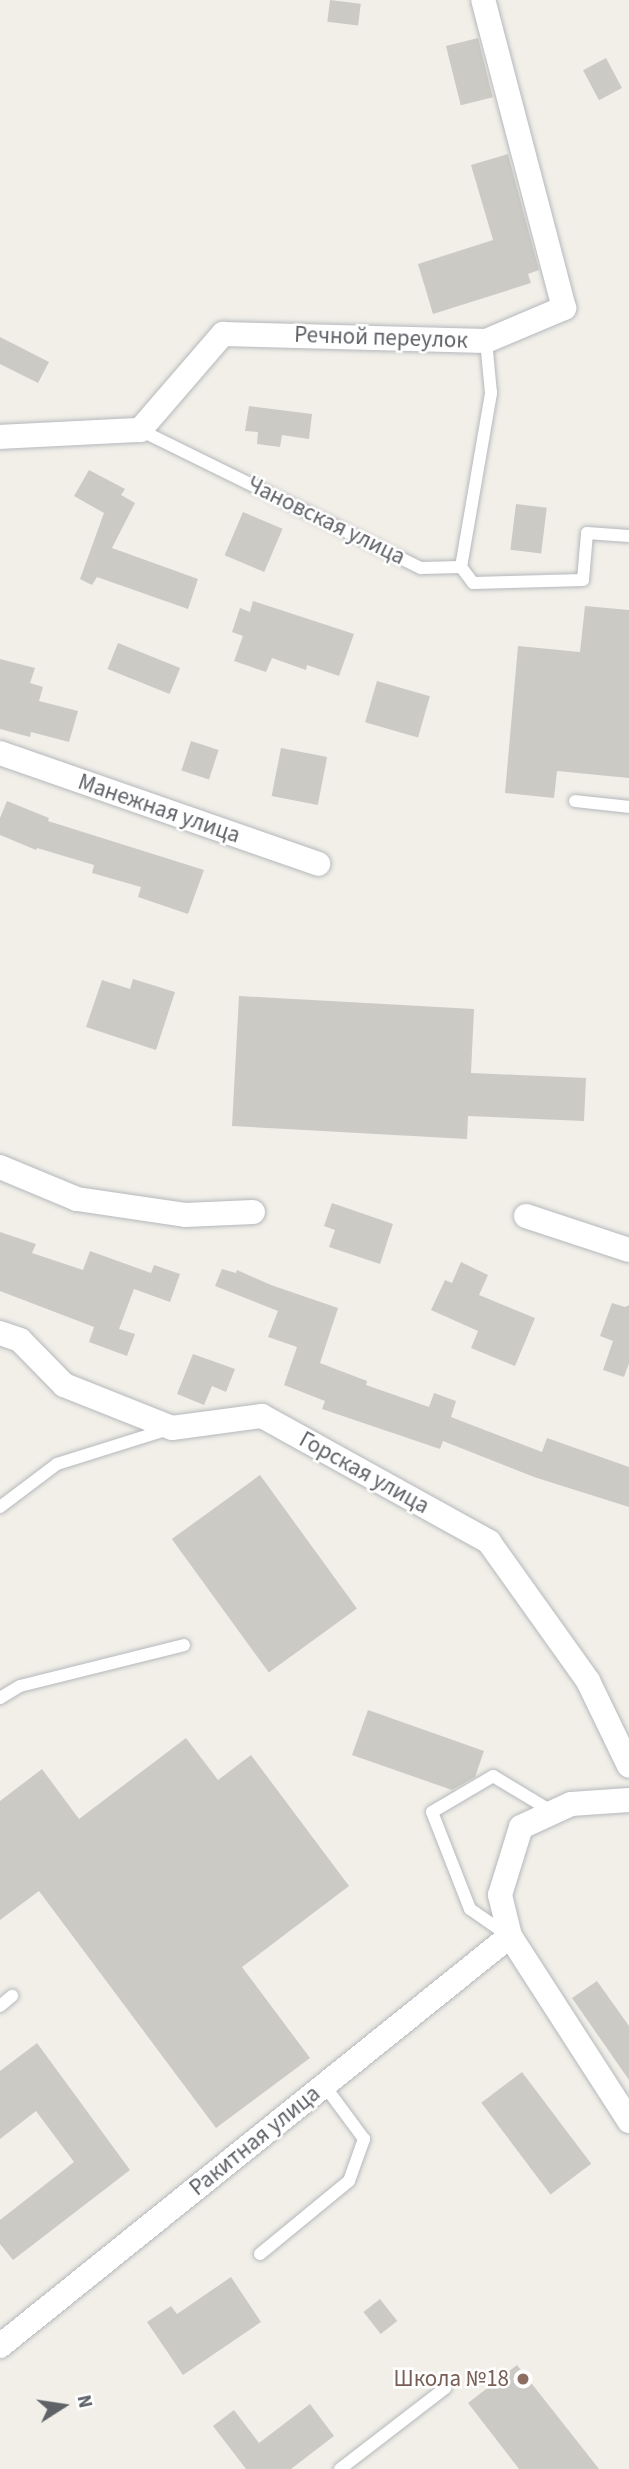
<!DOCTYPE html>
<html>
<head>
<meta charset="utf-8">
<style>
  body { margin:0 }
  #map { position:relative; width:629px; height:2469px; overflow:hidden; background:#f1efe8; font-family:"Source Sans 3",sans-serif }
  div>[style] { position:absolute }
  .building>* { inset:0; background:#cccac5; transform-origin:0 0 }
  .roads { filter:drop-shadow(0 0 2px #b5b8bc) drop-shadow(0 0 2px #b5b8bc) }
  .lane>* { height:12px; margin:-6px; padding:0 6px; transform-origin:6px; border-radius:6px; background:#fff }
  .street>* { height:24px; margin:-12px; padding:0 12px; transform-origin:12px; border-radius:12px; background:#fff }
  .dots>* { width:19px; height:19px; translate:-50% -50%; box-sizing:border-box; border:4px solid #fff; border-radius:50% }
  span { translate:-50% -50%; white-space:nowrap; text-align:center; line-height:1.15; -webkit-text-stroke:5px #fff; paint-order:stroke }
  .street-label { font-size:23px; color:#5f6368 }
  .education-label { font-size:23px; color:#785e54 }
  .right { translate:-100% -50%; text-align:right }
  .north { position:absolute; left:28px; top:2371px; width:70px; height:70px; -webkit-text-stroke:5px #fff; paint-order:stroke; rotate:78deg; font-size:19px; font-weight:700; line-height:28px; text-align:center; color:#5f6368 }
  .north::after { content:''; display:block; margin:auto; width:24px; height:32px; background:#5f6368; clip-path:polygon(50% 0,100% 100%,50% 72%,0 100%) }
</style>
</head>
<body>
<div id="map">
  <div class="building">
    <i style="left:330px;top:0;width:31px;height:22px;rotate:7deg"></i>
    <i style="left:478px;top:38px;width:61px;height:33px;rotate:76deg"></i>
    <i style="left:606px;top:58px;width:34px;height:26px;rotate:62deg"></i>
    <i style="clip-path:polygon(508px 154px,539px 270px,528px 274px,531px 283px,433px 314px,418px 264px,493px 240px,471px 165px)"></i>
    <i style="clip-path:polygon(0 337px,49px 362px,38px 383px,0 364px)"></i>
    <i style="clip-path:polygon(249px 406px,312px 414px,309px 439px,282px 435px,280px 447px,257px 444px,258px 432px,245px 431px)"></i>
    <i style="clip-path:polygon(89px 470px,125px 489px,121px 495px,135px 503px,112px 548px,198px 579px,188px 609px,97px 577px,92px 585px,80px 579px,104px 513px,74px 496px)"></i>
    <i style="left:516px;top:504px;width:31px;height:46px;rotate:7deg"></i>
    <i style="left:243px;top:512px;width:43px;height:47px;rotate:23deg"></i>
    <i style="clip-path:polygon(253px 601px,354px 634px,339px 676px,307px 665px,306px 670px,272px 658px,266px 672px,234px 661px,243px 636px,232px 632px,240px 608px,250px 612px)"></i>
    <i style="clip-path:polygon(585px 606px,629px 610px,629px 778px,557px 771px,554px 798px,505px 793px,518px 646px,580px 652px)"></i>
    <i style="left:118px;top:643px;width:67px;height:28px;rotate:22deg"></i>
    <i style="clip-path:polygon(0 659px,35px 668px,30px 683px,43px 687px,39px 701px,78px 711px,69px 742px,31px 732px,30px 737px,0 729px)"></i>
    <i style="left:377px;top:681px;width:55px;height:43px;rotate:16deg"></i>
    <i style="left:191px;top:741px;width:29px;height:31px;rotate:18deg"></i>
    <i style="left:281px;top:748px;width:47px;height:49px;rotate:11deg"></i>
    <i style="clip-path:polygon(7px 801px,49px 818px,48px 821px,204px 870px,188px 914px,138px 897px,141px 887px,92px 873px,94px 865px,37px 848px,36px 850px,0 835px,0 818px)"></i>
    <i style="clip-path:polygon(133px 979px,175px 992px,156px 1050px,86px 1027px,102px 980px,130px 989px)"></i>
    <i style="clip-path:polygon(239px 996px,474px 1009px,471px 1073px,586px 1078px,584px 1121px,468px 1116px,467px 1139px,232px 1126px)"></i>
    <i style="clip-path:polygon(332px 1203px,393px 1224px,380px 1264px,329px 1247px,335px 1230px,324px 1226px)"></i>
    <i style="clip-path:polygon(0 1232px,36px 1244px,32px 1253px,83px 1270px,90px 1251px,151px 1273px,154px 1265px,180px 1274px,170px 1302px,134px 1289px,119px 1329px,135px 1334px,127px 1356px,89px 1342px,94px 1327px,0 1291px)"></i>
    <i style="clip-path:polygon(461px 1262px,488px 1275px,479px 1295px,535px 1318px,515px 1366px,471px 1348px,478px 1331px,431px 1310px,445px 1280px,452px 1283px)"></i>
    <i style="clip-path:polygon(222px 1269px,236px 1273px,237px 1270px,271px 1285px,338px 1308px,320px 1363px,367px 1381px,366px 1385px,429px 1407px,434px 1393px,456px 1401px,451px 1417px,542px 1452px,547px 1438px,629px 1467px,629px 1507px,534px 1477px,443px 1441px,440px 1449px,322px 1409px,325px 1401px,284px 1385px,297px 1347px,268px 1337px,278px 1311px,215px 1286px)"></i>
    <i style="clip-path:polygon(612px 1303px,625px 1307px,629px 1305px,629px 1363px,624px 1377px,603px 1370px,613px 1341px,600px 1336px)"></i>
    <i style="clip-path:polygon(193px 1354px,235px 1369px,226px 1392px,212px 1386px,204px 1405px,177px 1394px)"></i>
    <i style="left:260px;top:1475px;width:165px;height:109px;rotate:54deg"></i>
    <i style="clip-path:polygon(368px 1710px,484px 1751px,475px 1777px,452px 1790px,352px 1755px)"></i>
    <i style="clip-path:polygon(186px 1738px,218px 1780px,251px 1755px,349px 1886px,242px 1967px,310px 2058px,216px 2128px,39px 1891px,0 1920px,0 1801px,42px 1769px,79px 1819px)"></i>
    <i style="clip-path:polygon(597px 1981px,629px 2026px,629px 2080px,572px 1998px)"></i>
    <i style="clip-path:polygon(37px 2043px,130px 2170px,13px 2260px,0 2244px,0 2220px,74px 2162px,36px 2111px,0 2139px,0 2071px)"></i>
    <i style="left:522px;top:2072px;width:115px;height:51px;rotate:53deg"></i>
    <i style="clip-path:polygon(231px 2277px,261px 2322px,183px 2375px,147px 2322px,171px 2306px,177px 2314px)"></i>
    <i style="left:380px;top:2299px;width:28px;height:21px;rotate:52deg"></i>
    <i style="clip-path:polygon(517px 2365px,599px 2469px,519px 2469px,468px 2403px)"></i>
    <i style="clip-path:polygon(310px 2404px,334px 2436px,291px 2469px,246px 2469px,213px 2426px,234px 2410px,259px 2443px)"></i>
  </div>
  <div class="roads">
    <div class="lane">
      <i style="left:140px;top:430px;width:313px;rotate:26.2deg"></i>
      <i style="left:421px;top:568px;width:40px;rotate:-1.4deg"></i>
      <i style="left:461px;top:567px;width:177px;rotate:-80.2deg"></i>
      <i style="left:491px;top:393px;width:52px;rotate:-95.5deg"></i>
      <i style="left:461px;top:567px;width:20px;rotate:53deg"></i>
      <i style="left:473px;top:583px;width:110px;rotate:-1.6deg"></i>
      <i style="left:583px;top:580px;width:47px;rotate:-85.1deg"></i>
      <i style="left:587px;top:533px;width:42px;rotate:4.1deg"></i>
      <i style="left:575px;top:801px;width:54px;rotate:6.3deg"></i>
      <i style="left:0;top:1507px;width:71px;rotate:-37deg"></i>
      <i style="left:57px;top:1464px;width:117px;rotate:-17.4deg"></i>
      <i style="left:0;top:1698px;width:23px;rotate:-31deg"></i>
      <i style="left:20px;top:1686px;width:169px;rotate:-14deg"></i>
      <i style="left:506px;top:1934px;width:44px;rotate:-145.2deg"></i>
      <i style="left:470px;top:1909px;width:104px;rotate:-111.4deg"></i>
      <i style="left:432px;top:1812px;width:71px;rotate:-30.5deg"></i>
      <i style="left:493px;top:1776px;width:70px;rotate:31deg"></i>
      <i style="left:0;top:2006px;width:16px;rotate:-40deg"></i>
      <i style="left:260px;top:2254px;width:115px;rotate:-39.4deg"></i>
      <i style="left:349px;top:2181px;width:45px;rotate:-70.3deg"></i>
      <i style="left:364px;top:2139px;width:67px;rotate:-126.5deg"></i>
      <i style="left:340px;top:2469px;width:133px;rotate:-37.6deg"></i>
    </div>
    <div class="street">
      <i style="left:0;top:437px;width:140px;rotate:-2.9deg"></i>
      <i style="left:140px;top:430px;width:127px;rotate:-49.2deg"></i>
      <i style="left:223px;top:334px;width:263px;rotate:1.5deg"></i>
      <i style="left:486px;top:341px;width:85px;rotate:-22.9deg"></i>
      <i style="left:564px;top:308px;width:318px;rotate:-104.7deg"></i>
      <i style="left:0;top:753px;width:337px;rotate:19.2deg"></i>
      <i style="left:0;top:1167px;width:83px;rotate:22.6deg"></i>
      <i style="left:77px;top:1199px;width:109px;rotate:8.4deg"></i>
      <i style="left:185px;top:1215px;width:68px;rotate:-2.5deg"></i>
      <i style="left:526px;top:1216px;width:108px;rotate:18.3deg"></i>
      <i style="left:0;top:1333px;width:21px;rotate:19deg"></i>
      <i style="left:20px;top:1340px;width:63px;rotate:45.6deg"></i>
      <i style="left:64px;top:1385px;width:116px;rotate:21.7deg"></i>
      <i style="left:172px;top:1428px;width:91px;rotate:-7.6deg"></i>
      <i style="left:262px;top:1416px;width:260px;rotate:29deg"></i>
      <i style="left:489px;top:1542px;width:171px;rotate:54.5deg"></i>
      <i style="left:588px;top:1681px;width:94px;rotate:64.2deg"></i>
      <i style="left:629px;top:1800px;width:58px;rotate:176.1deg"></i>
      <i style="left:571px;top:1804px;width:55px;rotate:155.3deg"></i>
      <i style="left:521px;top:1827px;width:71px;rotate:107.2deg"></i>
      <i style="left:500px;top:1895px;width:42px;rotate:76.3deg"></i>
      <i style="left:510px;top:1936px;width:220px;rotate:57.2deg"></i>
      <i style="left:0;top:2346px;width:654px;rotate:-38.8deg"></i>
    </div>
  </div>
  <div class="dots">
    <i style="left:523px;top:2379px;background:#8d6e63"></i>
  </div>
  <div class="street-label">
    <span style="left:381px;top:338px;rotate:2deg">Речной переулок</span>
    <span style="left:326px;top:521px;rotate:26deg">Чановская улица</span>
    <span style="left:159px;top:809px;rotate:19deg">Манежная улица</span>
    <span style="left:364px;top:1473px;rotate:29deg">Горская улица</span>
    <span style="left:255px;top:2141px;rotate:-39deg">Ракитная улица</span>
  </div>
  <div class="education-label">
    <span class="right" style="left:509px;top:2379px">Школа №18</span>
  </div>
  <div class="north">N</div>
</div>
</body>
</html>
